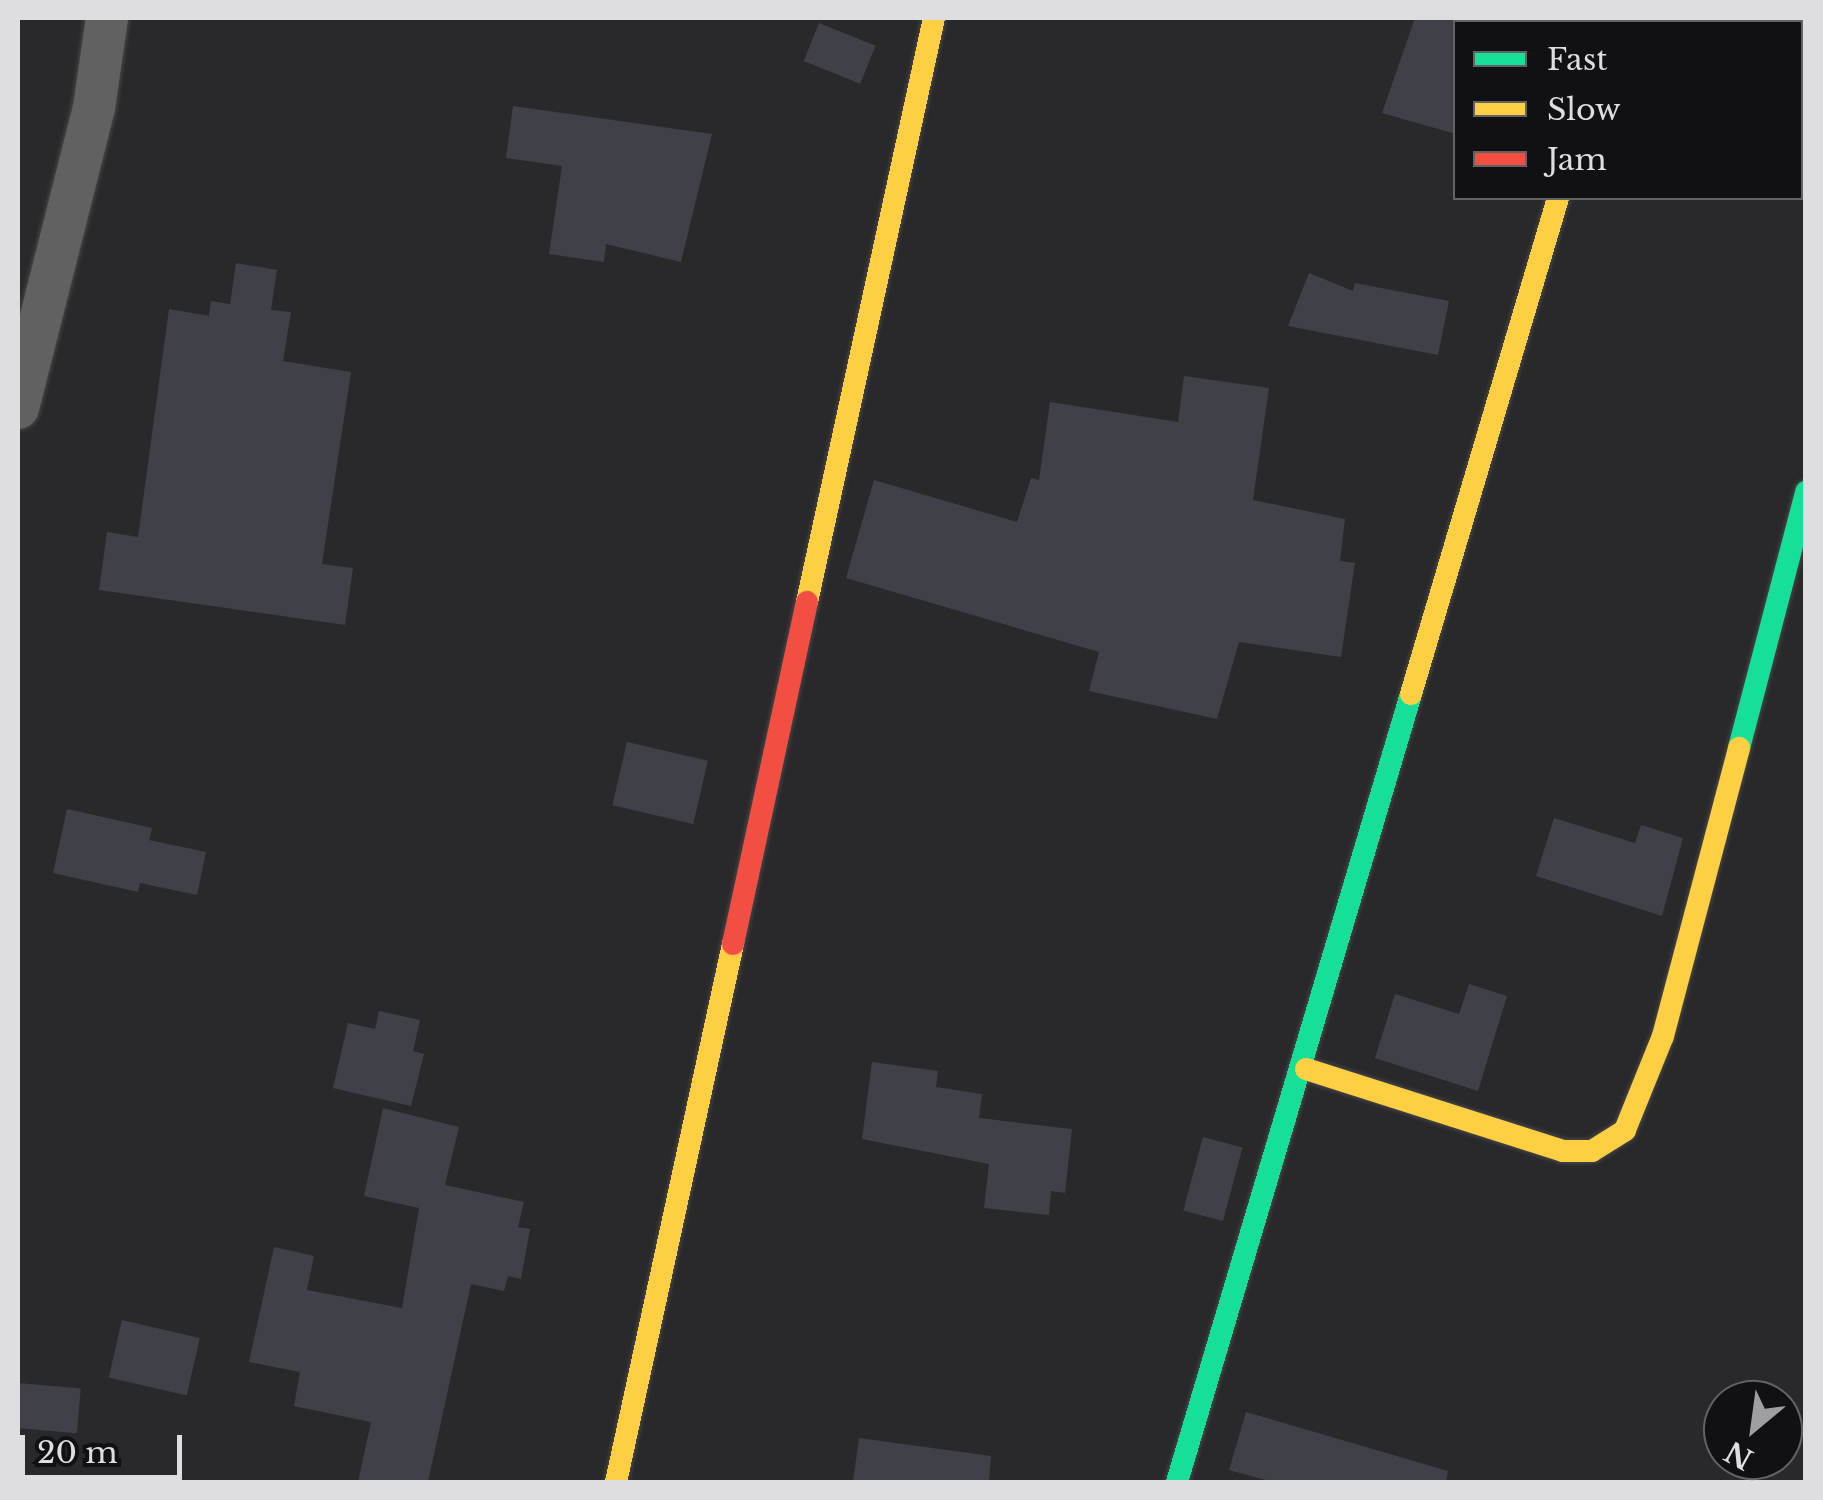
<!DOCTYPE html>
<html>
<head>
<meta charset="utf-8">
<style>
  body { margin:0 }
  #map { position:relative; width:1823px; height:1500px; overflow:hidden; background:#29292b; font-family:"Libre Baskerville",serif }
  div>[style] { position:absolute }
  .building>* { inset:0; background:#404049; transform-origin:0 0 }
  .roads { filter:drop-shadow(0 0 2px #474749) drop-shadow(0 0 2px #474749) }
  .street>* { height:42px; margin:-21px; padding:0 21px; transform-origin:21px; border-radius:21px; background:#616162 }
  .fast>* { height:22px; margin:-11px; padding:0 11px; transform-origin:11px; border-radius:11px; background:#16e098 }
  .slow>* { height:22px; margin:-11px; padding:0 11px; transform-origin:11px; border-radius:11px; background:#ffcf43 }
  .jam>* { height:22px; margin:-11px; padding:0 11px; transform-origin:11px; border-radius:11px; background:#f24e42 }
  span { translate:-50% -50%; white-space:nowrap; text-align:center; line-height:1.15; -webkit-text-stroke:10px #111113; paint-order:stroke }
  .frame { position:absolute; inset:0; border:20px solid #dedee0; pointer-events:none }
  .legend { position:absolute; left:1453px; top:20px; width:350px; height:180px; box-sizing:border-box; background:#111113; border:2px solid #636365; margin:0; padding:12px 18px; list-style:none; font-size:30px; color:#dedee0 }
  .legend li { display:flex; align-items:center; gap:20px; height:50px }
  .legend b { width:50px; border:2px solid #636365 }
  .north { position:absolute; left:1703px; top:1380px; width:100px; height:100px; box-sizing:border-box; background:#111113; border:2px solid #636365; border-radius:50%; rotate:209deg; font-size:28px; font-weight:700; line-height:40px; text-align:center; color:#dedee0 }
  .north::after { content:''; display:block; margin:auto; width:35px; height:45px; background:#9f9fa1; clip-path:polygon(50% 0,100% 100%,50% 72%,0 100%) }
  .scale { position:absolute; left:20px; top:1435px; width:162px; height:45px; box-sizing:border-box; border:5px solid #dedee0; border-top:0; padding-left:12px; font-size:30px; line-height:35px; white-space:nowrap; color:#dedee0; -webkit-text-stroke:8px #111113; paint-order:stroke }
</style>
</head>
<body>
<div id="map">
  <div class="building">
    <i style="clip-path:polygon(1415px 18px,1456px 18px,1456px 134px,1382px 113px)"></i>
    <i style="left:819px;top:23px;width:61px;height:41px;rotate:22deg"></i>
    <i style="clip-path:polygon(513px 106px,712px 134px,681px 262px,606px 244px,604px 262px,549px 254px,562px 166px,506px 158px)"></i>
    <i style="clip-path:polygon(236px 263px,277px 270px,271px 310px,291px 312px,283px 361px,351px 372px,322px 564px,353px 568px,345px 625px,99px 590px,107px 532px,138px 537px,169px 309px,209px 316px,211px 301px,230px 304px)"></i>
    <i style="clip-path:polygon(1309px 273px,1353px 291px,1355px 283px,1449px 301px,1438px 355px,1288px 326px)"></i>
    <i style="clip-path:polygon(1184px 376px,1269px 388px,1253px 500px,1345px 519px,1340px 561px,1355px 563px,1341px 657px,1239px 642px,1217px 719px,1089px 691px,1099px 652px,846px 578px,874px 480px,1017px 522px,1031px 478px,1039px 480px,1050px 402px,1178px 422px)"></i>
    <i style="left:627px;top:742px;width:83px;height:65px;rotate:13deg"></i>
    <i style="clip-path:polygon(67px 809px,152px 828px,149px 840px,206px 852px,197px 895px,140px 883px,138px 892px,53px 873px)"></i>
    <i style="clip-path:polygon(1554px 818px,1635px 843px,1641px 825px,1683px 838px,1662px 916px,1536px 876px)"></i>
    <i style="clip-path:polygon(1469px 984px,1507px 996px,1478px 1091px,1375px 1058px,1395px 994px,1459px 1014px)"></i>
    <i style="clip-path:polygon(379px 1011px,420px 1020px,413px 1051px,424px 1054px,411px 1106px,333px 1088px,348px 1023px,375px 1029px)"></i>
    <i style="clip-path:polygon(872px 1062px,938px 1071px,936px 1087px,982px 1094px,979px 1118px,1072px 1129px,1065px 1193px,1051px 1191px,1049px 1215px,984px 1208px,989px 1164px,862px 1139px)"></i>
    <i style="clip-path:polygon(383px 1108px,459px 1127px,445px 1185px,524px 1202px,518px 1227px,530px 1229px,521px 1279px,508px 1276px,504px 1291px,471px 1284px,428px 1482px,358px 1482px,371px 1422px,294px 1406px,300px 1372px,249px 1362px,274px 1247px,314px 1256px,307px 1290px,402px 1308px,419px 1208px,364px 1196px)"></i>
    <i style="left:1203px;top:1137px;width:41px;height:76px;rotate:15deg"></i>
    <i style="left:122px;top:1320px;width:80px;height:59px;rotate:13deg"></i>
    <i style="left:18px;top:1383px;width:63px;height:45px;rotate:5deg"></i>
    <i style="clip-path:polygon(1246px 1412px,1448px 1471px,1446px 1482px,1273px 1482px,1229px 1470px)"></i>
    <i style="clip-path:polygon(859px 1438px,991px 1456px,989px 1482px,853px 1482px)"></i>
  </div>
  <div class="roads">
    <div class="street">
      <i style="left:1609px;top:22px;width:4px;rotate:-76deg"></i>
      <i style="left:18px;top:408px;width:309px;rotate:-75.8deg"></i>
      <i style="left:94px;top:108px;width:91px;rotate:-81.8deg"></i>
    </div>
    <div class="fast">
      <i style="left:1739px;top:748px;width:265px;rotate:-75.3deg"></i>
      <i style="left:1177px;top:1482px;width:822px;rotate:-73.46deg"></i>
    </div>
    <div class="slow">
      <i style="left:807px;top:602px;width:598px;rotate:-77.73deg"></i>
      <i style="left:1411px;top:694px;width:517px;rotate:-73.49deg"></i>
      <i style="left:1306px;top:1069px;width:270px;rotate:17.7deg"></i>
      <i style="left:1563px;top:1151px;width:29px"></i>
      <i style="left:1592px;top:1151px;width:39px;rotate:-32deg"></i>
      <i style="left:1625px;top:1130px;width:101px;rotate:-68deg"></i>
      <i style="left:1663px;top:1036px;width:298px;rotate:-75.2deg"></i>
      <i style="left:616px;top:1482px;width:551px;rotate:-77.73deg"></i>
    </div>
    <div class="jam">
      <i style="left:733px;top:944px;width:350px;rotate:-77.8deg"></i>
    </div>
  </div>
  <div class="frame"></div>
  <ul class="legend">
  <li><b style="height:12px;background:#16e098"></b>Fast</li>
  <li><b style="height:12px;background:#ffcf43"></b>Slow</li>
  <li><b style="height:12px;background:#f24e42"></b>Jam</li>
  </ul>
  <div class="north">N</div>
  <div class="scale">20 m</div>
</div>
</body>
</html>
